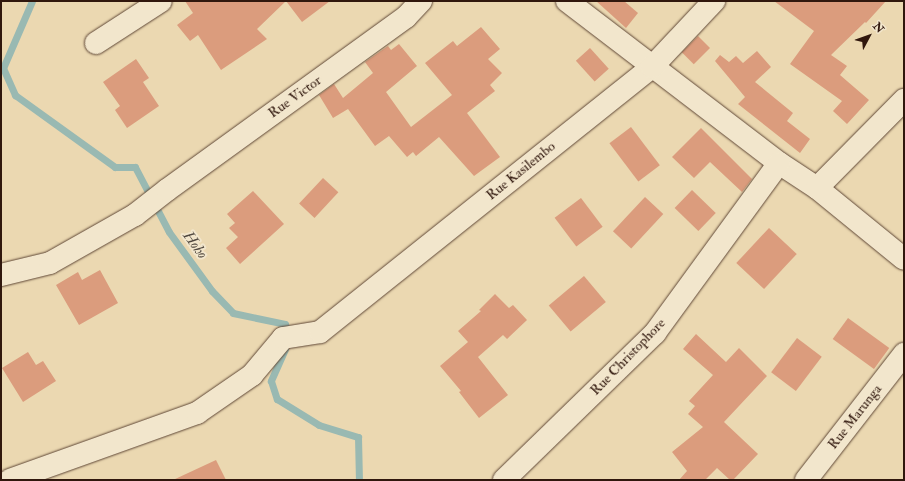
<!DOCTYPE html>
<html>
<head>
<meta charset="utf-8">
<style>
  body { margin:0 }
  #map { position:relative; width:905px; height:481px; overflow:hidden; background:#ebd8b1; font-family:"IM FELL Double Pica",serif }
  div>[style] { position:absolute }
  .stream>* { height:7px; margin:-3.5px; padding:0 3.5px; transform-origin:3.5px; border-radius:3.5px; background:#99b9b2 }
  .building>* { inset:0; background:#db9c7d; transform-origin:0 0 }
  .roads { filter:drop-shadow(0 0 1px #5f4736) drop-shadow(0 0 1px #5f4736) }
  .minor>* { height:22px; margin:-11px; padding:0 11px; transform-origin:11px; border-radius:11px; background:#f2e6cc }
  span { translate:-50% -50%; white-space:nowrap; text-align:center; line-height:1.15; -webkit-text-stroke:4px #f2e6cc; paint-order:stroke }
  .street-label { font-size:14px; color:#30170d }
  .water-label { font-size:15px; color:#50483f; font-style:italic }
  .frame { position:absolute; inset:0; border:2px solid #30170d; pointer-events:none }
  .north { position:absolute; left:849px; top:16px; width:40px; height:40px; -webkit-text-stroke:3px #f2e6cc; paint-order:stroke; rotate:49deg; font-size:11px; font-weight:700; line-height:16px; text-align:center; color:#30170d }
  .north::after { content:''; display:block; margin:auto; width:14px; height:18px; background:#30170d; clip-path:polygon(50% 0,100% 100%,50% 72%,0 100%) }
</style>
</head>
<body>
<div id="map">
  <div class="stream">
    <i style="left:32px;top:1px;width:73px;rotate:113.4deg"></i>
    <i style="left:3px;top:68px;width:30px;rotate:66deg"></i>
    <i style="left:15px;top:95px;width:123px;rotate:35.8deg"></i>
    <i style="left:115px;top:167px;width:20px"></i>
    <i style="left:135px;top:167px;width:73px;rotate:62.4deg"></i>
    <i style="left:169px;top:232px;width:73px;rotate:53.9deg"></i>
    <i style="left:212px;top:291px;width:30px;rotate:46deg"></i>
    <i style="left:233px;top:313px;width:53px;rotate:11.9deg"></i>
    <i style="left:285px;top:324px;width:13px;rotate:72deg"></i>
    <i style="left:285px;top:349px;width:35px;rotate:114deg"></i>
    <i style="left:271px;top:381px;width:19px;rotate:72deg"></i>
    <i style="left:277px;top:399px;width:49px;rotate:31.8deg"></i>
    <i style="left:319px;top:425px;width:41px;rotate:17.1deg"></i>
    <i style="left:358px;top:437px;width:43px;rotate:88.7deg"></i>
  </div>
  <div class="building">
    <i style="clip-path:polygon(185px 1px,330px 1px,302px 22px,286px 1px,257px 29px,267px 39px,221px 70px,198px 35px,190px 41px,177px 25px,193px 13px)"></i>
    <i style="clip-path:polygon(596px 1px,624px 1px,638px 13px,626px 28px)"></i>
    <i style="clip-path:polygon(774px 1px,886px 1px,866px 23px,865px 22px,831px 55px,847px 66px,840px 75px,869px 100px,847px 124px,833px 111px,842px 101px,790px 64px,814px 31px)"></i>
    <i style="clip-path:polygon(481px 27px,500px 49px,488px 59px,502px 73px,490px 85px,495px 91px,467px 113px,500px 157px,474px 176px,439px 137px,416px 156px,413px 152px,407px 157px,389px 136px,375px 146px,348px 109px,333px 118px,319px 95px,334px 84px,343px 98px,373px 73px,365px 62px,388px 46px,391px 50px,399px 44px,417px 66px,386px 92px,411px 127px,452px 95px,425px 63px,453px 41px,457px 46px)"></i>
    <i style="left:698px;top:36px;width:17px;height:23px;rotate:45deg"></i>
    <i style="left:590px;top:48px;width:28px;height:19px;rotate:48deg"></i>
    <i style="clip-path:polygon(757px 51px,771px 67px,755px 82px,793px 113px,787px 121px,810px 139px,800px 153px,738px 104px,745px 97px,715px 61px,720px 55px,729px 62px,736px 56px,743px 63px)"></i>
    <i style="clip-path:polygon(136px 59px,149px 78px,143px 82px,159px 106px,127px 128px,115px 110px,120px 106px,103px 82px)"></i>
    <i style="left:631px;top:127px;width:48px;height:27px;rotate:53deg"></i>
    <i style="clip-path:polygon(701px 128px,752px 179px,742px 192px,710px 162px,694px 178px,672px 157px)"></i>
    <i style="left:323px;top:178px;width:21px;height:35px;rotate:43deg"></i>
    <i style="left:692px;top:190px;width:33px;height:25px;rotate:44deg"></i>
    <i style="clip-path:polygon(253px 191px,284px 224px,240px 264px,226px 248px,238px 237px,229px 228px,235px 223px,227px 214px)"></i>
    <i style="left:645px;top:197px;width:25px;height:47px;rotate:43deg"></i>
    <i style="left:581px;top:198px;width:36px;height:33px;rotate:53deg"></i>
    <i style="left:769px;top:228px;width:38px;height:48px;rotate:43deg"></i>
    <i style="clip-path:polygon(100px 270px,118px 303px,79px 325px,56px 285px,78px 272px,82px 280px)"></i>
    <i style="left:584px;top:276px;width:34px;height:46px;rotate:50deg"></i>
    <i style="clip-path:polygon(495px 294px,509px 308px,513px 305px,527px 320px,507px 339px,503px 335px,478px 357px,508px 395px,479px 418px,459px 392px,461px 391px,440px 366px,468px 342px,458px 331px,481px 311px,479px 310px)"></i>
    <i style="left:848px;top:318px;width:51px;height:26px;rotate:36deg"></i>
    <i style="clip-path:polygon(696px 334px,726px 362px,739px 348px,767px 376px,724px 422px,758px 454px,733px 480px,730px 480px,717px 468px,705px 480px,679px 480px,687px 471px,672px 452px,703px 427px,688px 414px,695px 406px,689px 401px,713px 375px,683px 349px)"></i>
    <i style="left:797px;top:338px;width:31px;height:43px;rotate:37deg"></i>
    <i style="clip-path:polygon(28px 352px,36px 365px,43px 361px,56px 381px,23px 402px,2px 368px)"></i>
    <i style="clip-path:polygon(216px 460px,226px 480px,173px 480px)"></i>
  </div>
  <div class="roads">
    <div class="minor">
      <i style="left:567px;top:1px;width:267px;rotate:37.4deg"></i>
      <i style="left:779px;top:163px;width:45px;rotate:33.3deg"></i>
      <i style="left:817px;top:188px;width:112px;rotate:39.2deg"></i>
      <i style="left:96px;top:43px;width:77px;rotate:-32.9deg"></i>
      <i style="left:817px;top:188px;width:124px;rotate:-45.3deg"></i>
      <i style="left:1px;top:275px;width:50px;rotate:-13.8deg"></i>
      <i style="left:50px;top:263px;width:98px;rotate:-29.5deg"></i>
      <i style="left:135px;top:215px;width:41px;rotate:-38deg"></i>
      <i style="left:167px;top:190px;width:295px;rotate:-35.9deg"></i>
      <i style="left:406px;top:17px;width:22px;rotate:-47deg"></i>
      <i style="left:10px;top:480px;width:199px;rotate:-19.7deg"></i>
      <i style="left:197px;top:413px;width:67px;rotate:-34.6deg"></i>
      <i style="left:252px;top:375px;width:48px;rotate:-50deg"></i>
      <i style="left:283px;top:338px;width:37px;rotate:-9deg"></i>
      <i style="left:320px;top:332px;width:425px;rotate:-38.6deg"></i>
      <i style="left:652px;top:67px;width:91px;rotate:-46.8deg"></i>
      <i style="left:504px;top:480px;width:211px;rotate:-44.2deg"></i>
      <i style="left:655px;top:333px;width:210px;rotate:-53.9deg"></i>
      <i style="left:806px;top:480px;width:160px;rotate:-52.1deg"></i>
    </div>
  </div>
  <div class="street-label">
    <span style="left:295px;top:97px;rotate:-36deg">Rue Victor</span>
    <span style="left:521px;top:171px;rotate:-39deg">Rue Kasilembo</span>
    <span style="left:628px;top:357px;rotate:-46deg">Rue Christophore</span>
    <span style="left:855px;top:417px;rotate:-52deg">Rue Marunga</span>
  </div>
  <div class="water-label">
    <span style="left:195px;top:245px;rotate:54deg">Hoho</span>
  </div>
  <div class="frame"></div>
  <div class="north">N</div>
</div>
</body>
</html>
